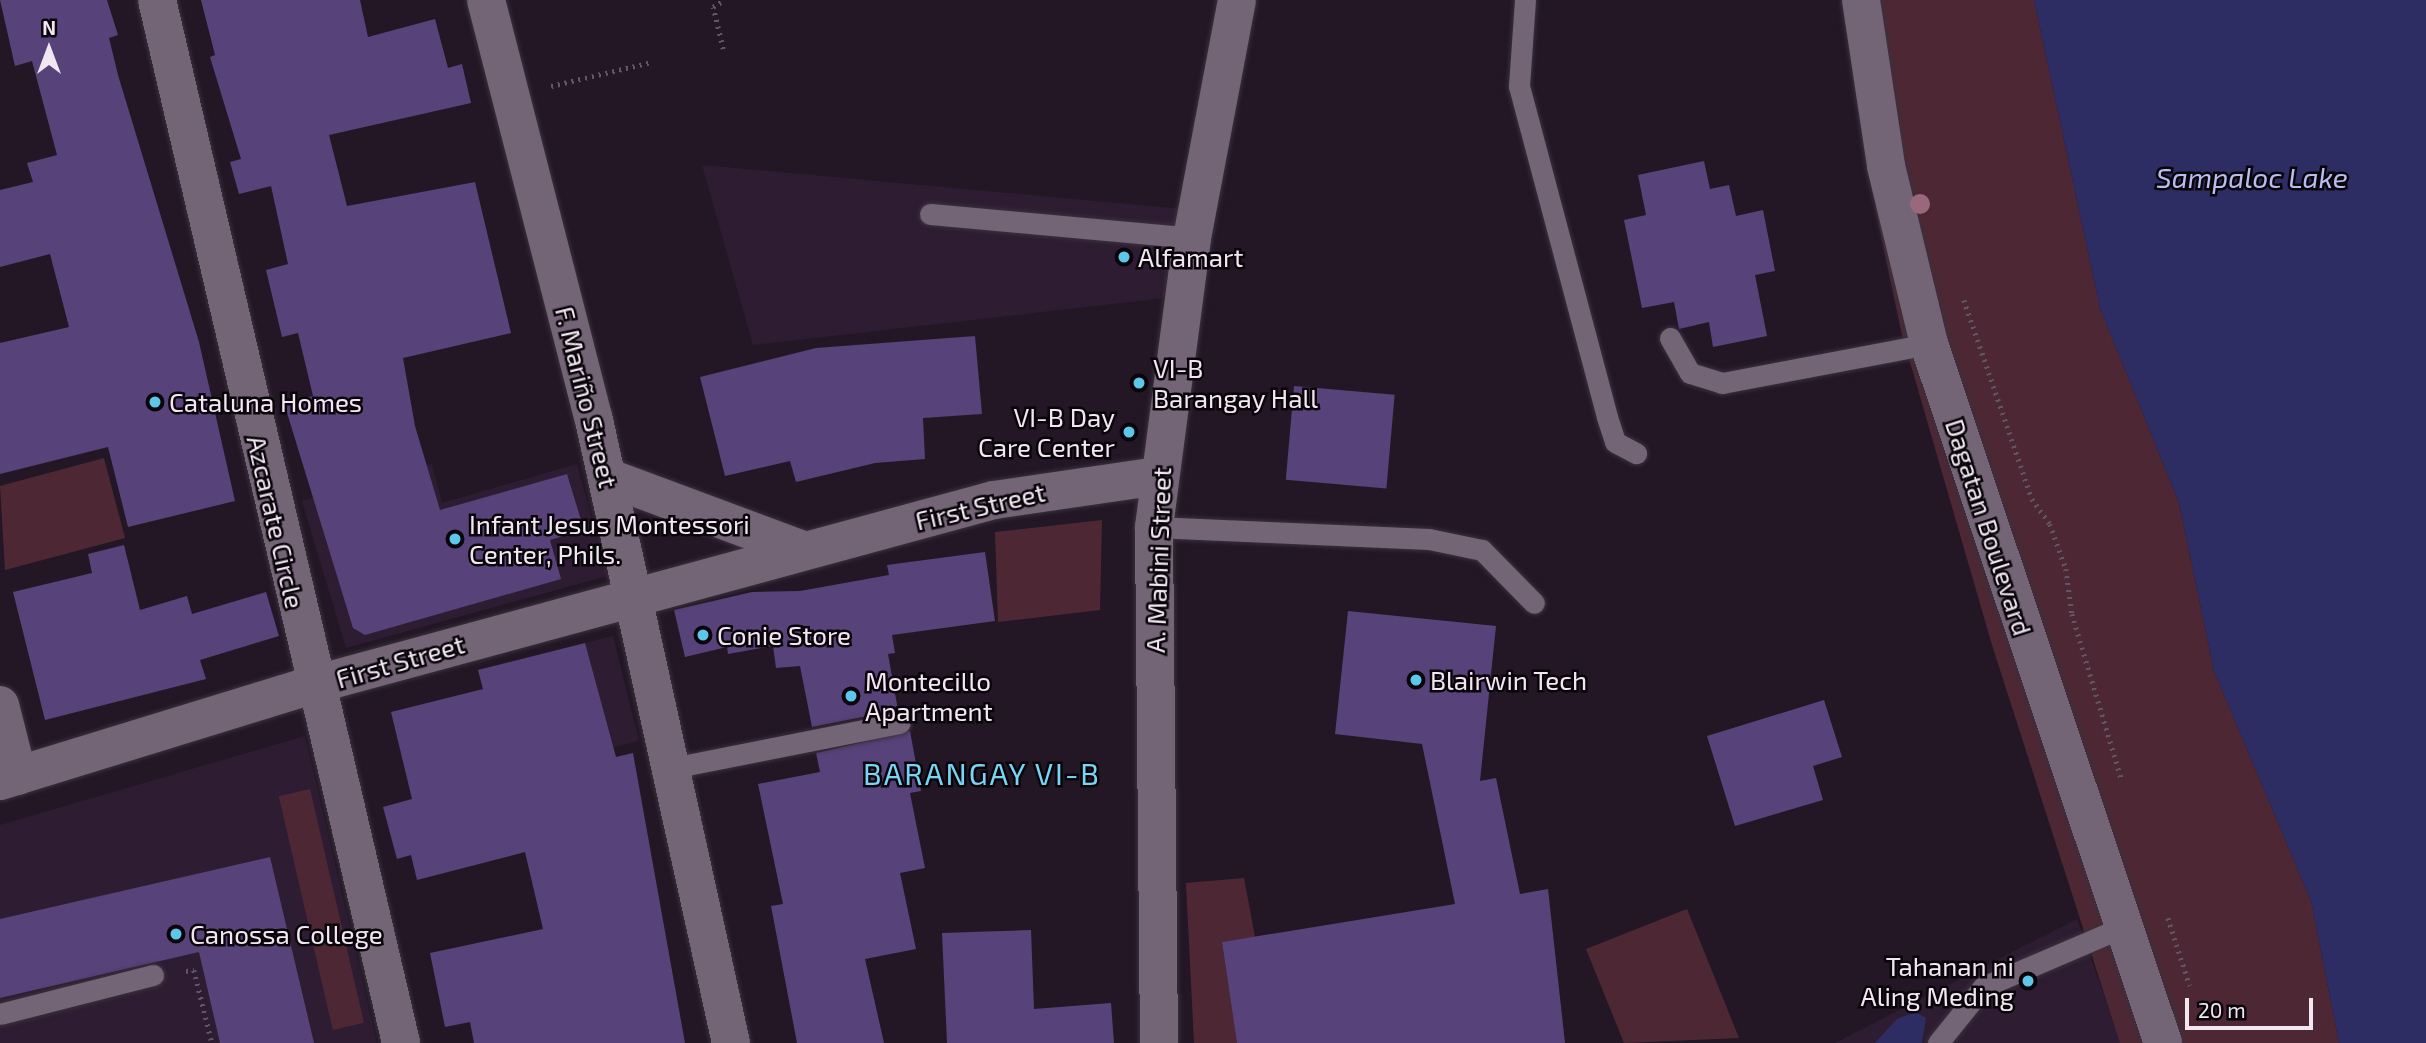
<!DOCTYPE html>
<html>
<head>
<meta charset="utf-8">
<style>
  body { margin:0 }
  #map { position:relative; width:2426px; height:1043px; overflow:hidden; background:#231726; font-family:"Exo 2",sans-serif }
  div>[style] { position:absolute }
  .built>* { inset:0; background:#2e1d32; transform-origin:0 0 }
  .green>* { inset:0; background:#4d2834; transform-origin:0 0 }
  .water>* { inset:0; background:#2e2d63 }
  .building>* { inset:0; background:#58427a; transform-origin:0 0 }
  .path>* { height:4.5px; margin-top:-2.25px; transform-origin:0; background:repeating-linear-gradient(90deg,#615664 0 2px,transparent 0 7px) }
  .roads { filter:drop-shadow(0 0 2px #3a313c) drop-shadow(0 0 2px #3a313c) }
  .service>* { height:21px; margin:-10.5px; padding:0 10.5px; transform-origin:10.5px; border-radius:10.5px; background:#736476 }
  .minor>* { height:38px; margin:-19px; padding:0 19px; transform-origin:19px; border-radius:19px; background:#736476 }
  .tertiary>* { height:38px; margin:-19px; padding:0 19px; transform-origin:19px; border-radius:19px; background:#736476 }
  .trees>* { width:20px; height:20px; margin:-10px; border-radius:50%; background:#9a687c }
  .dots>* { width:19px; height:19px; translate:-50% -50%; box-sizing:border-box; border:4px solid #0a050b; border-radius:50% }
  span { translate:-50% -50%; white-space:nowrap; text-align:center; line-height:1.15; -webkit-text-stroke:5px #0a050b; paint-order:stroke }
  .poi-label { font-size:26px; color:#f0e7f1 }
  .left { translate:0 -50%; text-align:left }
  .right { translate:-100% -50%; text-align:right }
  .street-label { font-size:26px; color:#f0e7f1 }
  .water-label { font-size:28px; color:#b8bdf1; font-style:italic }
  .quarter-label { font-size:30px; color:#76d6f4; letter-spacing:2px }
  .north { position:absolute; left:14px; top:14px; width:70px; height:70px; -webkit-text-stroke:5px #0a050b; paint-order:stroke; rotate:0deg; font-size:19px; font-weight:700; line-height:28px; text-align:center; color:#f0e7f1 }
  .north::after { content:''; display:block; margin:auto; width:24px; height:32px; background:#f0e7f1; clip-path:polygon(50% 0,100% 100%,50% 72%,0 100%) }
  .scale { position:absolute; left:2185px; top:998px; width:128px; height:32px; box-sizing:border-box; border:4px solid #f0e7f1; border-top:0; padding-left:9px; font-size:21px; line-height:24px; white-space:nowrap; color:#f0e7f1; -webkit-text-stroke:5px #0a050b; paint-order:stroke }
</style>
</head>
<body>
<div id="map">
  <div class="built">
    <i style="clip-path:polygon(702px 165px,1182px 209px,1173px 297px,753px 345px)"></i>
    <i style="clip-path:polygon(432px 464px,442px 503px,577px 464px,607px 576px,346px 648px,302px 501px)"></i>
    <i style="left:613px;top:636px;width:108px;height:139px;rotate:76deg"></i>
    <i style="clip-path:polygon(305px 736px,377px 1043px,0 1043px,0 825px)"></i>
    <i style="clip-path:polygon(2077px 919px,2121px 1043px,1835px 1043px)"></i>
  </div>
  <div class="green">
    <i style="clip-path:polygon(1851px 0,2034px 0,2100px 308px,2179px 503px,2214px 671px,2311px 901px,2339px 1043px,2120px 1043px,1992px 645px,1901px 331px,1867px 167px)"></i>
    <i style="clip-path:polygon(104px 458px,125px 538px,5px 570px,0 486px)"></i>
    <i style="clip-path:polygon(1102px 520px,1100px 610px,998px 622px,995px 532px)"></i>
    <i style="left:310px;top:789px;width:240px;height:32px;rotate:77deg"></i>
    <i style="clip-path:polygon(1244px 878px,1255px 937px,1222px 942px,1237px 1041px,1284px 1043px,1194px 1043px,1186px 883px)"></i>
    <i style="clip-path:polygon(1687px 909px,1739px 1038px,1624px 1043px,1586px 949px)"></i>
  </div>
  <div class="water">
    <i style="clip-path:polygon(2034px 0,2426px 0,2426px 1043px,2339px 1043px,2311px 901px,2214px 671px,2179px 503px,2100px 308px)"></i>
    <i style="clip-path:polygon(1915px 1012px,1926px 1018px,1922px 1043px,1875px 1043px,1897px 1019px)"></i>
  </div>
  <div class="building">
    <i style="clip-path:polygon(0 0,107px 0,118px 35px,109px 38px,118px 75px,199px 342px,235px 501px,128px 527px,108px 447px,0 474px,0 343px,69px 327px,50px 254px,0 267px,0 190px,33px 182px,27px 163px,57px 155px,32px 61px,15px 66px)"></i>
    <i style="clip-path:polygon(201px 0,360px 0,368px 37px,435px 19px,448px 68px,462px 64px,471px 103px,329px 135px,347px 206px,475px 182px,511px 333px,403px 358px,415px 426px,440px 510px,567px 474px,584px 530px,550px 540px,561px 579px,365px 635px,353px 628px,284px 403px,313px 396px,298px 333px,282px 337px,266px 270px,288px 264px,271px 186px,239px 194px,230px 162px,241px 159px,210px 57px,215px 55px)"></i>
    <i style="clip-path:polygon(1704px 161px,1710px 189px,1729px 185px,1736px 216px,1763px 210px,1775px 271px,1755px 275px,1767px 336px,1713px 347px,1709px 322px,1679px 329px,1674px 302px,1642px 308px,1624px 220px,1646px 215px,1638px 175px)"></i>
    <i style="clip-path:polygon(975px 336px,982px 414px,923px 418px,925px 459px,875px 463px,796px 482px,790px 461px,725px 476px,700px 377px,816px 348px)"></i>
    <i style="left:1294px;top:386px;width:101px;height:94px;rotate:5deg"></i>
    <i style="clip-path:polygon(124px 545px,140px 610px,187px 596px,192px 614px,266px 592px,279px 636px,200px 660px,206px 679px,45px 720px,13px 592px,92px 573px,88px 554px)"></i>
    <i style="clip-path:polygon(985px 552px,995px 621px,892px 635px,895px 653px,888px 654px,898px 710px,812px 727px,800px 666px,776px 668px,773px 646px,728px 654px,727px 647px,685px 657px,674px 610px,752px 592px,800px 591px,889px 575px,887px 565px)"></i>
    <i style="clip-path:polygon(1348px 611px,1496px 626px,1480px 781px,1496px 778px,1520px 894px,1548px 889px,1565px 1043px,1237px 1043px,1222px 942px,1455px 904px,1422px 744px,1335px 734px)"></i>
    <i style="clip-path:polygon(585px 643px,616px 757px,633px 753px,685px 1043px,474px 1043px,470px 1022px,445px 1027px,430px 953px,543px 929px,525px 852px,417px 880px,411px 855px,397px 859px,383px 807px,412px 799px,391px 712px,483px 689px,478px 670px)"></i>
    <i style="clip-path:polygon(1824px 700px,1842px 757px,1813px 766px,1823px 800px,1735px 826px,1707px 736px)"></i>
    <i style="clip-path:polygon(910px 731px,921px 791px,910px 793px,925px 868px,900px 873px,916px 949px,865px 959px,884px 1043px,797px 1043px,771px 906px,783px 904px,758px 784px,820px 772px,816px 753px)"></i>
    <i style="clip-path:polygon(270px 857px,314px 1043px,220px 1043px,199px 952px,0 998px,0 919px)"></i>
    <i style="clip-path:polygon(1031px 930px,1034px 1009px,1111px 1003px,1114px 1043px,947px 1043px,942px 933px)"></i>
  </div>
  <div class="path">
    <i style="left:723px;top:49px;width:43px;rotate:-103.4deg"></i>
    <i style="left:713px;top:7px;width:13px;rotate:-32deg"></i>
    <i style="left:551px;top:86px;width:104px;rotate:-13.4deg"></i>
    <i style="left:1964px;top:300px;width:210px;rotate:71.1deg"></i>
    <i style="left:2032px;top:499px;width:31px;rotate:54deg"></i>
    <i style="left:2050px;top:524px;width:48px;rotate:70.4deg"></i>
    <i style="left:2066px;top:569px;width:45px;rotate:82.4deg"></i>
    <i style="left:2072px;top:614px;width:174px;rotate:73.3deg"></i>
    <i style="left:2168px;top:918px;width:71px;rotate:72.1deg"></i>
    <i style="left:186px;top:971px;width:8px;rotate:-7deg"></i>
    <i style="left:194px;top:970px;width:75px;rotate:76.1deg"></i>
  </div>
  <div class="roads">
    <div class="service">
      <i style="left:1525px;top:0;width:86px;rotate:94deg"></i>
      <i style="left:1519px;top:86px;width:342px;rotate:75.1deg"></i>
      <i style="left:1607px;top:417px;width:26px;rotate:72deg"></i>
      <i style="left:1615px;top:442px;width:24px;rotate:28deg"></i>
      <i style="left:930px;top:214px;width:263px;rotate:5.2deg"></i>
      <i style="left:1670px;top:338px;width:40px;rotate:60.3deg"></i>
      <i style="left:1690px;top:373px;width:34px;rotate:17deg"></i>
      <i style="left:1722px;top:383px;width:211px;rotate:-10.7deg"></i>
      <i style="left:1154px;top:527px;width:275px;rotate:2.5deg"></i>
      <i style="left:1429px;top:539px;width:54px;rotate:11.7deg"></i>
      <i style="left:1482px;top:550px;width:74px;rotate:45.5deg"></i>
      <i style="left:672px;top:768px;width:232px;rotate:-11.2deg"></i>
      <i style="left:0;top:1014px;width:158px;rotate:-14.3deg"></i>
      <i style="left:1938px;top:1043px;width:72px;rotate:-51.2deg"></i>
      <i style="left:1983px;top:987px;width:152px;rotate:-23.2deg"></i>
    </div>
    <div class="minor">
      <i style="left:157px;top:0;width:1071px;rotate:76.83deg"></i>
      <i style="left:486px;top:0;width:434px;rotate:75.6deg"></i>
      <i style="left:594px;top:420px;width:638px;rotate:77.6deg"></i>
      <i style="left:1861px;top:0;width:168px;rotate:81.4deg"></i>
      <i style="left:1886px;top:166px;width:183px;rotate:76.4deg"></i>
      <i style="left:1929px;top:344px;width:737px;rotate:71.49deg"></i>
      <i style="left:0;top:705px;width:73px;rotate:75.8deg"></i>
    </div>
    <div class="tertiary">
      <i style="left:607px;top:477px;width:209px;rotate:20.4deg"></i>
      <i style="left:0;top:781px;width:327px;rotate:-17.1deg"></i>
      <i style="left:313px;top:685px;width:706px;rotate:-15.2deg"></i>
      <i style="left:994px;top:500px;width:167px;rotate:-8.3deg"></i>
      <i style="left:1159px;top:1043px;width:516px;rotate:-90.56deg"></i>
      <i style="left:1154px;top:527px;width:291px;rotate:-82.5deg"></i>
      <i style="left:1192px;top:238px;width:242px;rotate:-79.3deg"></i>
    </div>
  </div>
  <div class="trees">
    <i style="left:1920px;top:204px"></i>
  </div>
  <div class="dots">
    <i style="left:1124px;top:257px;background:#5cc7e8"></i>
    <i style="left:1139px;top:383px;background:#5cc7e8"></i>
    <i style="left:155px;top:402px;background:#5cc7e8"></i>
    <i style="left:1129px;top:432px;background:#5cc7e8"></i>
    <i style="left:455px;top:539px;background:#5cc7e8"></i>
    <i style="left:703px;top:635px;background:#5cc7e8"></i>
    <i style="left:1416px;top:680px;background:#5cc7e8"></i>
    <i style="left:851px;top:696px;background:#5cc7e8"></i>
    <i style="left:176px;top:934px;background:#5cc7e8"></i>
    <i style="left:2028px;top:981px;background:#5cc7e8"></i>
  </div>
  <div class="poi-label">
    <span class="left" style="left:1138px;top:257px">Alfamart</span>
    <span class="left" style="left:1153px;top:383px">VI-B<br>Barangay Hall</span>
    <span class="left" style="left:169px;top:402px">Cataluna Homes</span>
    <span class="right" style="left:1115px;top:432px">VI-B Day<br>Care Center</span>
    <span class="left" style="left:469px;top:539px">Infant Jesus Montessori<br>Center, Phils.</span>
    <span class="left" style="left:717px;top:635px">Conie Store</span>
    <span class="left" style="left:1430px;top:680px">Blairwin Tech</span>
    <span class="left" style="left:865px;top:696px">Montecillo<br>Apartment</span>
    <span class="left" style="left:190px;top:934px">Canossa College</span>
    <span class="right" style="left:2014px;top:981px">Tahanan ni<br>Aling Meding</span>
  </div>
  <div class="street-label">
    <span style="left:587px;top:397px;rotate:76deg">F. Mariño Street</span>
    <span style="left:980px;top:506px;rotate:-13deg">First Street</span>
    <span style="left:276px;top:522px;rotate:77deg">Azcarate Circle</span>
    <span style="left:1989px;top:527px;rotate:72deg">Dagatan Boulevard</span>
    <span style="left:1158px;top:560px;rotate:-88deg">A. Mabini Street</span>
    <span style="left:400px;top:661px;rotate:-16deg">First Street</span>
  </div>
  <div class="water-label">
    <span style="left:2252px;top:177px">Sampaloc Lake</span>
  </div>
  <div class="quarter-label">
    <span style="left:982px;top:773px">BARANGAY VI-B</span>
  </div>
  <div class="north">N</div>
  <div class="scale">20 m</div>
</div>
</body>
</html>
